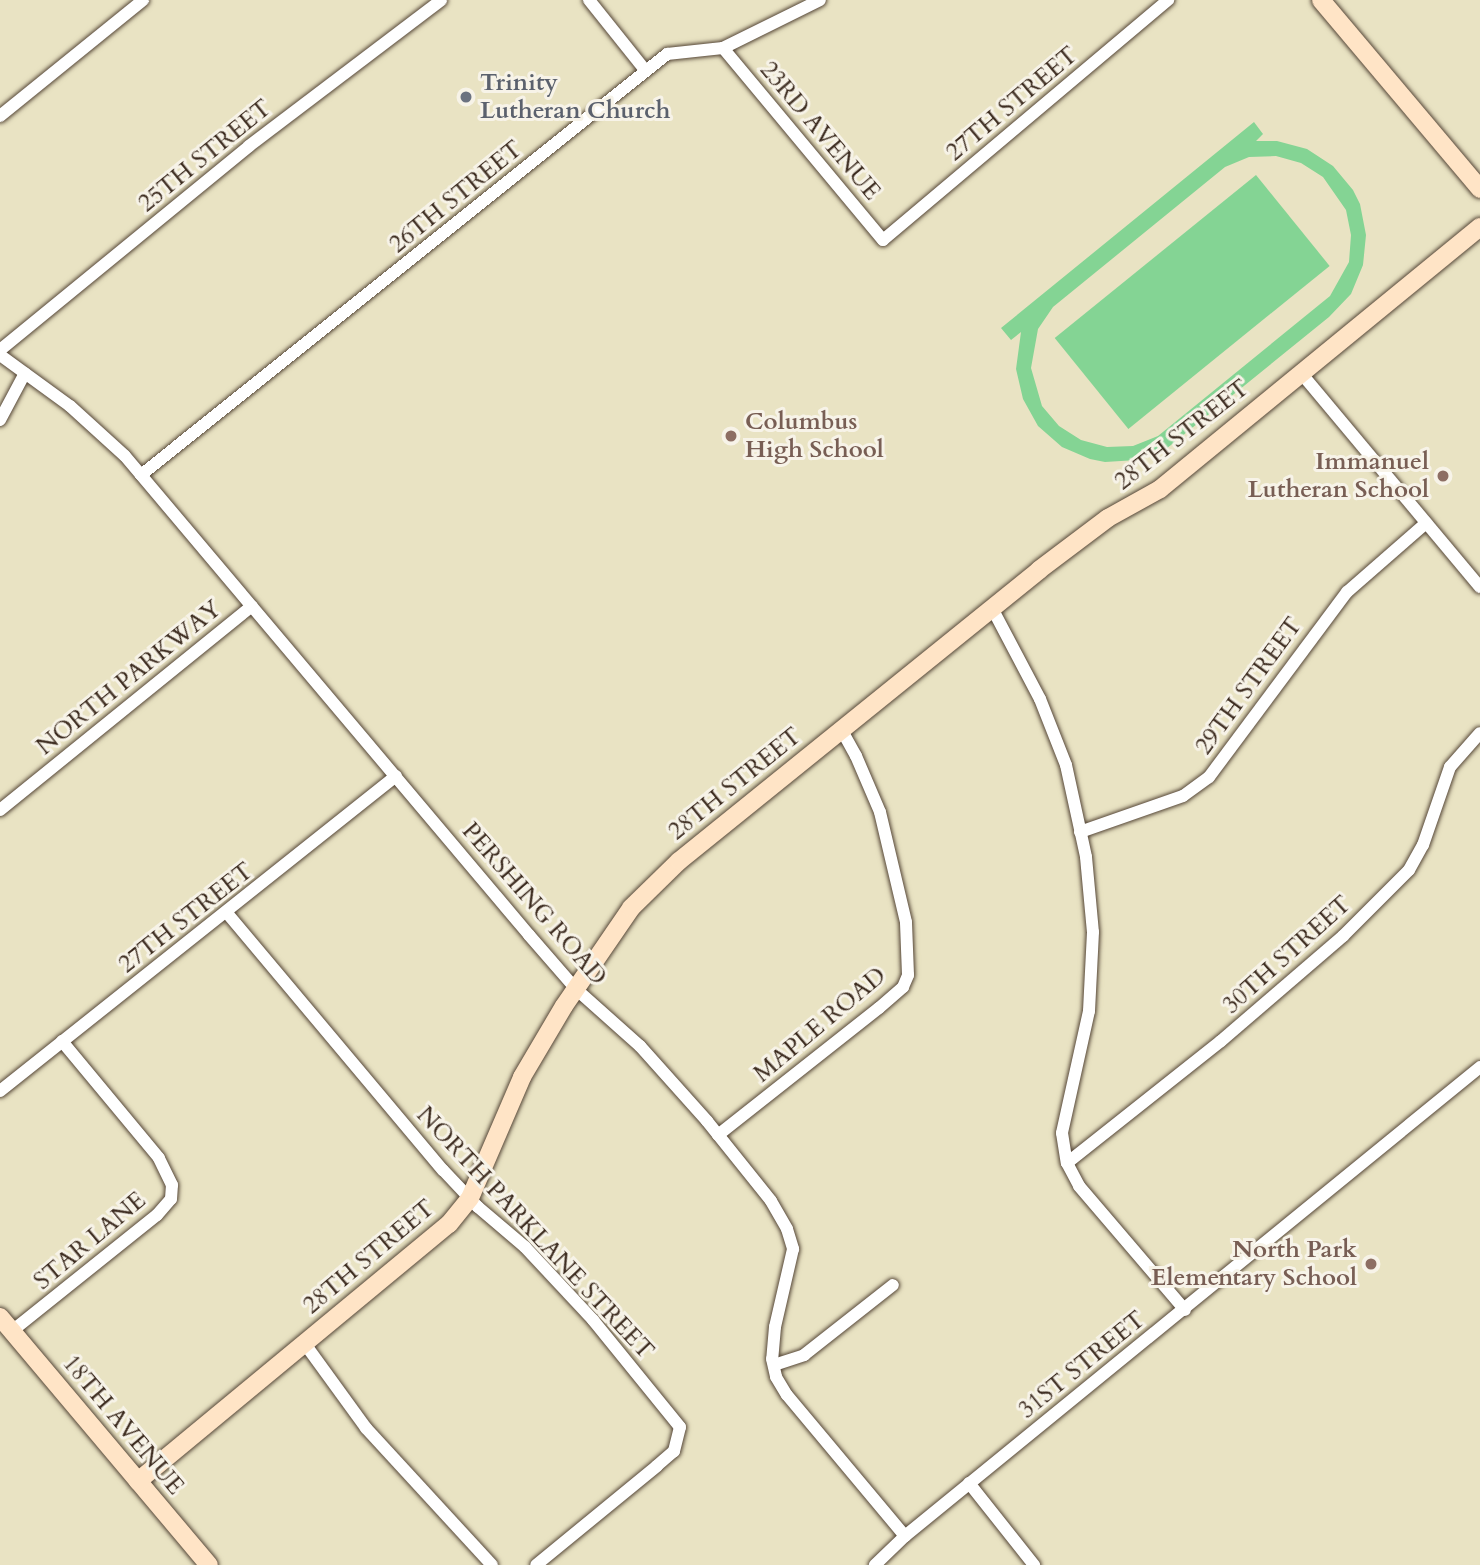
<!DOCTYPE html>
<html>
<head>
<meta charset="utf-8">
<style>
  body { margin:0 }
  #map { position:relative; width:1480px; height:1565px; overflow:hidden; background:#e9e3c3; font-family:Cardo,serif }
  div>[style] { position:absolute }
  .green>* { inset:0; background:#84d494; transform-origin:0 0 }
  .roads { filter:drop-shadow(0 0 2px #554637) drop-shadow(0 0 2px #554637) }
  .street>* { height:12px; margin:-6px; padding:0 6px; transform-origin:6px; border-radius:6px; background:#fff }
  .secondary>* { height:18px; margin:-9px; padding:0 9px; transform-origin:9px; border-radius:9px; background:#ffe4c6 }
  .dots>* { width:19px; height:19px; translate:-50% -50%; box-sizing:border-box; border:4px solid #f7f3e8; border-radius:50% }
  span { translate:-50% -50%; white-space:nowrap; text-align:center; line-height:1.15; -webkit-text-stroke:6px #f7f3e8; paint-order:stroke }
  .worship-label { font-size:24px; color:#5b616d; font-weight:700 }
  .left { translate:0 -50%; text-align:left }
  .street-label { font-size:24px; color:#3b2a1e }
  .education-label { font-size:24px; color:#785e54; font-weight:700 }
  .right { translate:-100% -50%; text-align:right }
</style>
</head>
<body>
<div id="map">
  <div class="green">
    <i style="clip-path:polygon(evenodd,1254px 122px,1263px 134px,1256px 141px,1277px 141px,1307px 149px,1333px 166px,1353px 190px,1360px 204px,1366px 235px,1363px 265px,1351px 294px,1329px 317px,1166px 449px,1137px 460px,1105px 462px,1090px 459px,1062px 447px,1038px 426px,1023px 399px,1016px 369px,1021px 332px,1011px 340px,1001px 328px,1254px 122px,1276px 156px,1301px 163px,1323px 177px,1346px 210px,1351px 235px,1349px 262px,1330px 296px,1158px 436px,1133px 446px,1107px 447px,1081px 440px,1059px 426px,1042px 406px,1031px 368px,1038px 329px,1053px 307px,1225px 167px,1249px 157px,1276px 156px)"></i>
    <i style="left:1256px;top:175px;width:117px;height:259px;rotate:51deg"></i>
  </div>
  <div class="roads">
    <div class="street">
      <i style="left:589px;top:0;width:90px;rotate:51.3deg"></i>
      <i style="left:723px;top:48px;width:250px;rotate:50.2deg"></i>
      <i style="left:883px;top:240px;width:373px;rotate:-40.1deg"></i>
      <i style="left:0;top:116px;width:184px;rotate:-39deg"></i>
      <i style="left:0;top:350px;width:322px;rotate:-39.3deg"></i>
      <i style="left:249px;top:146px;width:241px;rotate:-37.2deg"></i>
      <i style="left:0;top:355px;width:87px;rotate:36.1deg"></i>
      <i style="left:70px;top:406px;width:74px;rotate:42.3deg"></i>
      <i style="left:125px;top:456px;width:627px;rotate:49.85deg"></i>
      <i style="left:529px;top:935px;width:72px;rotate:49deg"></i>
      <i style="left:576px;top:989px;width:86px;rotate:41.7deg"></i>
      <i style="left:640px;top:1046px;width:101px;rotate:48.2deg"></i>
      <i style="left:707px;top:1121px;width:102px;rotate:51.3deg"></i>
      <i style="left:771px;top:1201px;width:32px;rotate:60deg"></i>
      <i style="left:787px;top:1229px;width:21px;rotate:73deg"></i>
      <i style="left:793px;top:1249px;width:80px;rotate:103deg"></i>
      <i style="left:775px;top:1327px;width:32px;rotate:95deg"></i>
      <i style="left:772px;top:1359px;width:18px;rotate:77deg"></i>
      <i style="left:776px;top:1377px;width:21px;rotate:59deg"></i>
      <i style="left:787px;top:1395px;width:184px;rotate:50.1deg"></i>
      <i style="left:905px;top:1536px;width:42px;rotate:136deg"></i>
      <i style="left:1301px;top:373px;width:279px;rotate:50.1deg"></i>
      <i style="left:0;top:420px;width:53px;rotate:-62deg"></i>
      <i style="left:141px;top:475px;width:674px;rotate:-38.67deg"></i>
      <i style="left:667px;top:54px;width:56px;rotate:-6.1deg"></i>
      <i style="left:723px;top:48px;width:108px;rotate:-26.3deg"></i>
      <i style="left:992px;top:608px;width:103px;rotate:62.2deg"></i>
      <i style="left:1040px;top:699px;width:71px;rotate:68.5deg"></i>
      <i style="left:1066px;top:765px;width:94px;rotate:77.7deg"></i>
      <i style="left:1086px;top:857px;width:75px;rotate:84.7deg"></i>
      <i style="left:1093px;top:932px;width:79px;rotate:92.9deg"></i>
      <i style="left:1089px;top:1011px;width:125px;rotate:102.5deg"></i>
      <i style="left:1062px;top:1133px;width:30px;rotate:81deg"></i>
      <i style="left:1067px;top:1163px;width:26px;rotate:62deg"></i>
      <i style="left:1079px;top:1186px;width:163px;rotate:49.5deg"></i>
      <i style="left:0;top:810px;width:324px;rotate:-39deg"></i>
      <i style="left:1080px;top:832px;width:109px;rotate:-19.3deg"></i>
      <i style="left:1183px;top:796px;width:32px;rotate:-36deg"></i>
      <i style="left:1209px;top:777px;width:231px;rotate:-53.3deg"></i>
      <i style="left:1347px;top:592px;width:105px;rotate:-41.1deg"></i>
      <i style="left:227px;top:913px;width:336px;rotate:50deg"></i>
      <i style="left:443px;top:1170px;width:51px;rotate:46.6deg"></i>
      <i style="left:478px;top:1207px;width:62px;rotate:40.4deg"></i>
      <i style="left:525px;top:1247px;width:100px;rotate:47deg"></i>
      <i style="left:593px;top:1320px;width:138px;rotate:50.9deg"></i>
      <i style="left:680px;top:1427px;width:25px;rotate:104deg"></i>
      <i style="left:674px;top:1451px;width:23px;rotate:139deg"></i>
      <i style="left:657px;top:1466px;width:156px;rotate:140.7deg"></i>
      <i style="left:0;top:1091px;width:506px;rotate:-38.5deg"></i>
      <i style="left:718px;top:1135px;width:205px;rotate:-38.3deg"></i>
      <i style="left:879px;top:1008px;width:32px;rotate:-41deg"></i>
      <i style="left:903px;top:987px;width:13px;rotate:-67deg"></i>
      <i style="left:908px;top:975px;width:53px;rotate:-92.2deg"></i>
      <i style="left:906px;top:922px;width:113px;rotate:-103.3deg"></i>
      <i style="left:880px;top:812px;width:61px;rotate:-113.2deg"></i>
      <i style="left:856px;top:756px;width:31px;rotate:-119deg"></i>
      <i style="left:1067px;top:1163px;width:196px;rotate:-38.4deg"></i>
      <i style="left:1221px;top:1041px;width:161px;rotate:-40.7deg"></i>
      <i style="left:1343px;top:936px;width:93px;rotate:-45deg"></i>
      <i style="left:1409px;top:870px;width:29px;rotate:-61deg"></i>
      <i style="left:1423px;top:845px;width:83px;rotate:-70.9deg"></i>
      <i style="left:1450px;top:767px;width:45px;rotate:-48.6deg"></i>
      <i style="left:12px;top:1331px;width:186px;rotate:-38.7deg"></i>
      <i style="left:157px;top:1215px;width:21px;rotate:-49deg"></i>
      <i style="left:171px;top:1199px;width:14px;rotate:-86deg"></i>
      <i style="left:172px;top:1185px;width:30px;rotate:-116deg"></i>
      <i style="left:159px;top:1158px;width:152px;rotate:-129.7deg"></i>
      <i style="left:305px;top:1344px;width:104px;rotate:54deg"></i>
      <i style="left:366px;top:1428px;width:186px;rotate:47.4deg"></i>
      <i style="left:774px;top:1365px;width:32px;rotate:-18deg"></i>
      <i style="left:804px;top:1355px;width:113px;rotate:-38.2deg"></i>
      <i style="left:969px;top:1483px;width:105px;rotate:51.6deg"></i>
      <i style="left:905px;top:1536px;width:742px;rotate:-39.2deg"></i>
    </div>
    <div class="secondary">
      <i style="left:1321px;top:0;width:247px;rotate:49.9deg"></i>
      <i style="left:0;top:1317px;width:324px;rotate:49.9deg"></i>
      <i style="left:138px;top:1481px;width:403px;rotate:-39.6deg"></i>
      <i style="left:449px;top:1224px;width:33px;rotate:-51deg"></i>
      <i style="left:470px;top:1198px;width:132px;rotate:-66.7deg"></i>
      <i style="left:522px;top:1077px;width:82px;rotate:-59.4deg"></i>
      <i style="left:564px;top:1006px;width:119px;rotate:-55.6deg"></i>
      <i style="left:631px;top:908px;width:67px;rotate:-44.4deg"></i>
      <i style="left:679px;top:861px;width:463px;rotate:-38.9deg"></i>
      <i style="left:1039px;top:570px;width:86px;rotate:-37deg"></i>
      <i style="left:1108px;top:518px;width:60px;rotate:-29.1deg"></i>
      <i style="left:1160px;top:489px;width:414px;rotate:-39.3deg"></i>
    </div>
  </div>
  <div class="dots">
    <i style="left:466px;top:97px;background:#6b7280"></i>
    <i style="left:731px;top:436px;background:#8d6e63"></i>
    <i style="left:1443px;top:476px;background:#8d6e63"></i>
    <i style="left:1371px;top:1264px;background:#8d6e63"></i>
  </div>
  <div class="worship-label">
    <span class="left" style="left:480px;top:97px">Trinity<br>Lutheran Church</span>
  </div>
  <div class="street-label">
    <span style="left:1012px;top:104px;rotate:-40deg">27TH STREET</span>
    <span style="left:820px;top:131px;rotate:50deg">23RD AVENUE</span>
    <span style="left:205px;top:156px;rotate:-39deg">25TH STREET</span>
    <span style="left:456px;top:197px;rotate:-39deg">26TH STREET</span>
    <span style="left:1182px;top:435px;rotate:-38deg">28TH STREET</span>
    <span style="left:129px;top:678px;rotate:-39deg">NORTH PARKWAY</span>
    <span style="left:1249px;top:686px;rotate:-54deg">29TH STREET</span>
    <span style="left:735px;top:784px;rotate:-39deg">28TH STREET</span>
    <span style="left:534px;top:904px;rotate:49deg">PERSHING ROAD</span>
    <span style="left:186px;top:918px;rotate:-38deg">27TH STREET</span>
    <span style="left:1287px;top:955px;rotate:-42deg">30TH STREET</span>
    <span style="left:820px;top:1025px;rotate:-40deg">MAPLE ROAD</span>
    <span style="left:535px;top:1233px;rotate:47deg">NORTH PARKLANE STREET</span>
    <span style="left:90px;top:1241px;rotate:-40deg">STAR LANE</span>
    <span style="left:369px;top:1257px;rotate:-40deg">28TH STREET</span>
    <span style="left:1082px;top:1365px;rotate:-39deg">31ST STREET</span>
    <span style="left:123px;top:1425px;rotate:50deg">18TH AVENUE</span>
  </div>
  <div class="education-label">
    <span class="left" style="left:745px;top:436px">Columbus<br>High School</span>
    <span class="right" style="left:1429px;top:476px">Immanuel<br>Lutheran School</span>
    <span class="right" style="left:1357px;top:1264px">North Park<br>Elementary School</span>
  </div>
</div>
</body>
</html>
